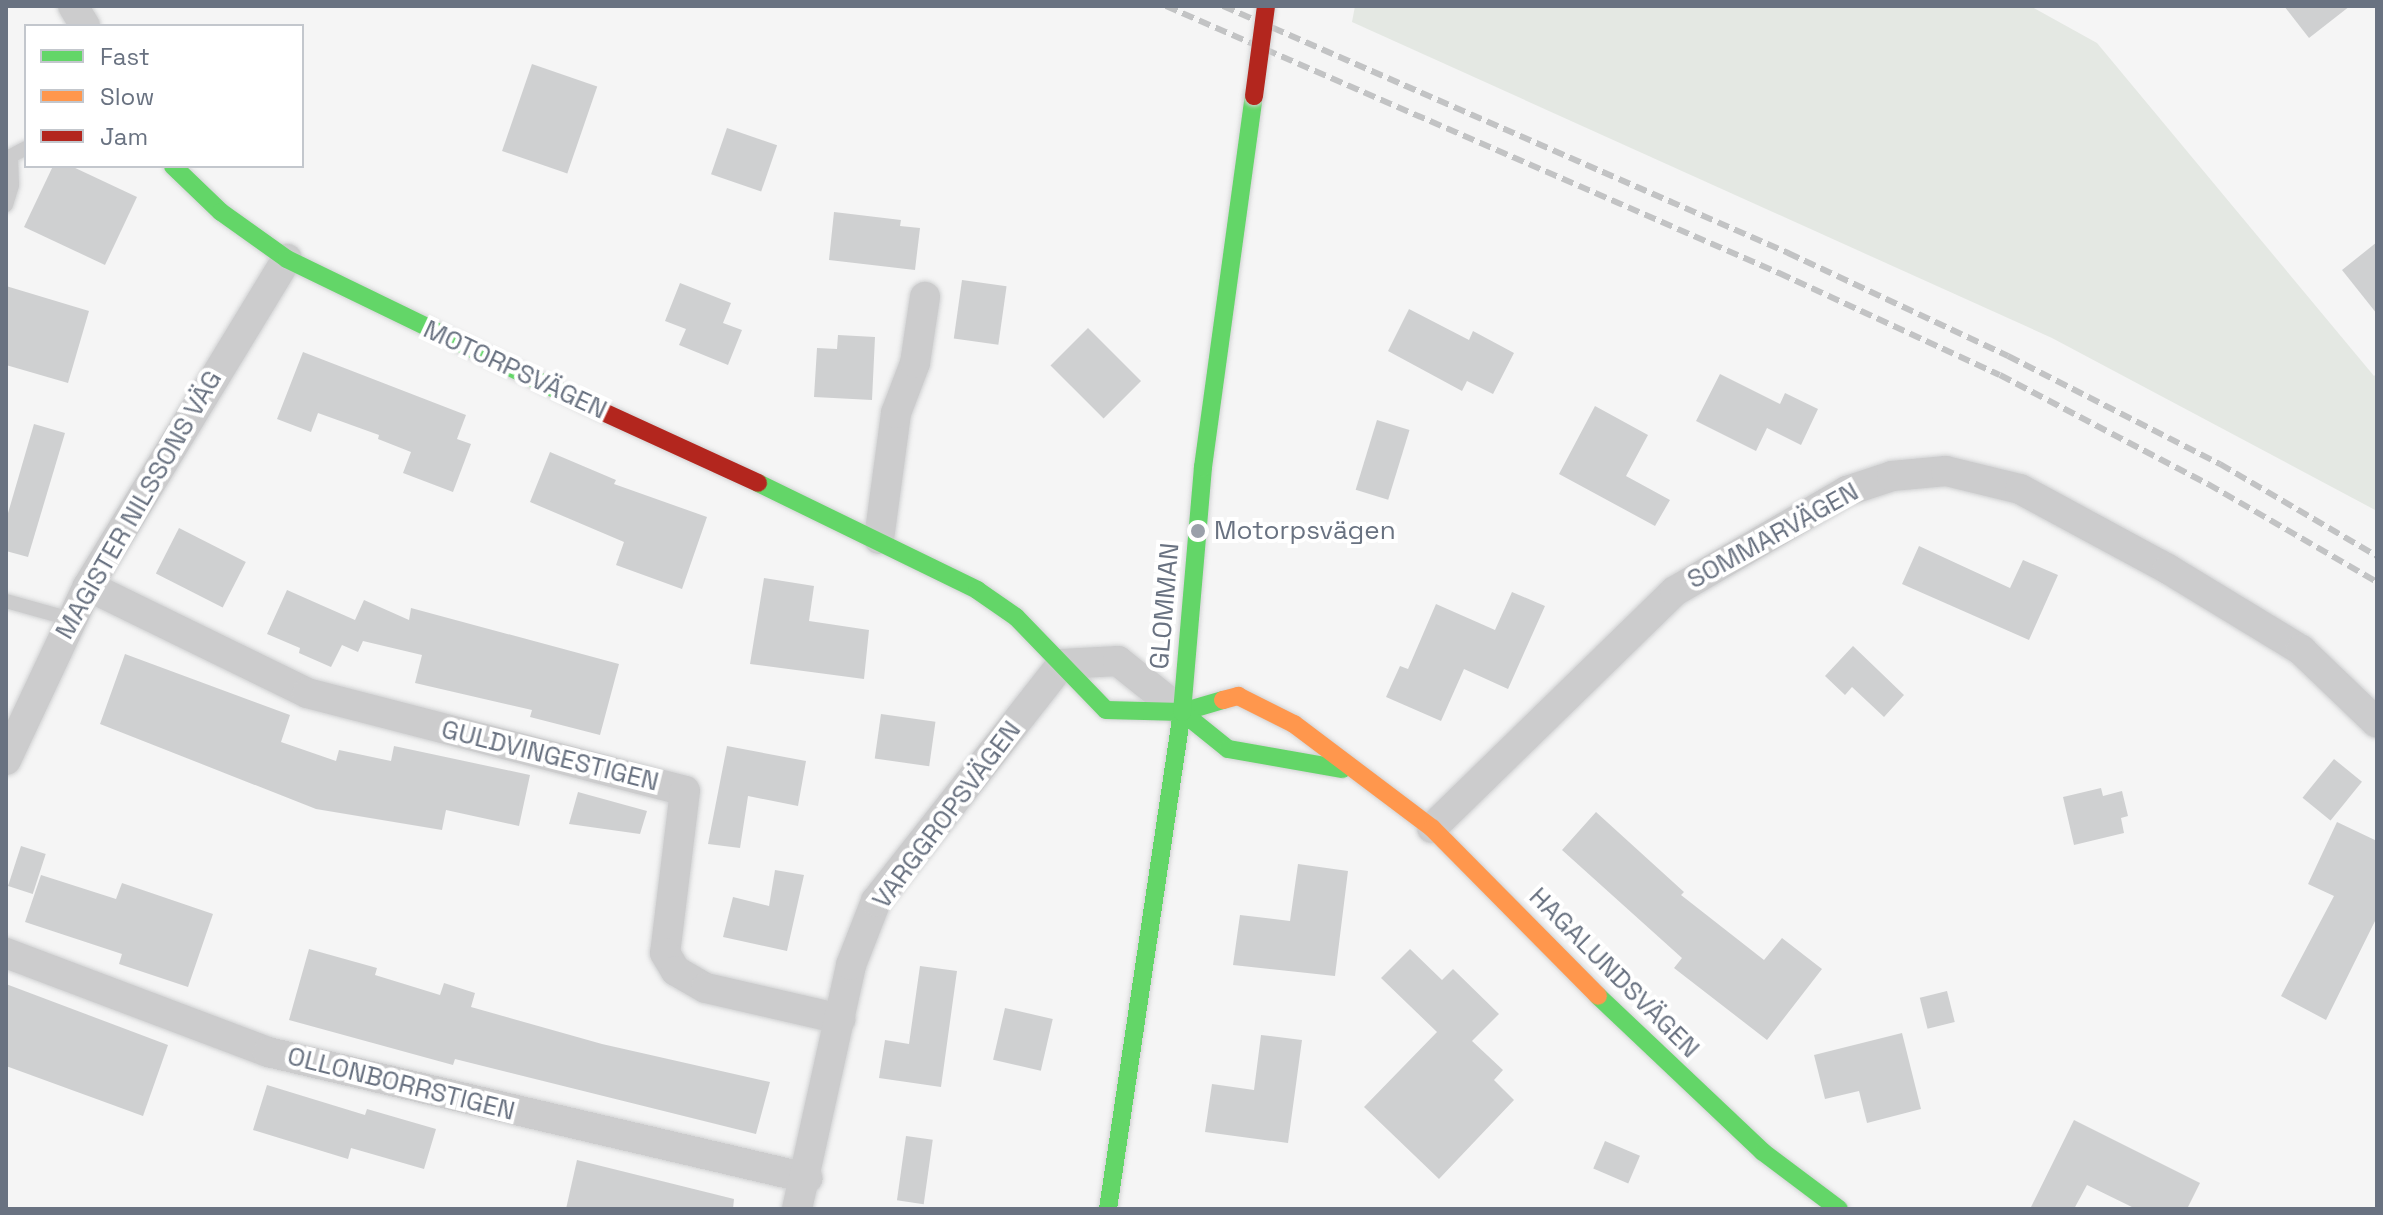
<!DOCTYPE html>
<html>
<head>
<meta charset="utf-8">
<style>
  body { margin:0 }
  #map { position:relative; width:2383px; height:1215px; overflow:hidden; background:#f5f5f5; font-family:"Space Grotesk",sans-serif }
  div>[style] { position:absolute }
  .green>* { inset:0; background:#e4e8e3 }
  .building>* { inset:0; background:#cfd0d1; transform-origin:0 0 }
  .roads { filter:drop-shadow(0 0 2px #d1d2d3) drop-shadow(0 0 2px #d1d2d3) }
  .lane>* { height:14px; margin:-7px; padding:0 7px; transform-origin:7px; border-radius:7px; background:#cccccd }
  .street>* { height:30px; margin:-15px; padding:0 15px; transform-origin:15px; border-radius:15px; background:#cccccd }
  .fast>* { height:18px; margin:-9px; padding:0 9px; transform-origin:9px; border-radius:9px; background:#63d668 }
  .slow>* { height:18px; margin:-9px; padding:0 9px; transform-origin:9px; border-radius:9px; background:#ff974d }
  .jam>* { height:18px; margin:-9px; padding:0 9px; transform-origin:9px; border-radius:9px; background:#b3261e }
  .rail>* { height:6px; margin-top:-3px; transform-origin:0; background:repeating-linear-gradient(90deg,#c2c3c4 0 12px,transparent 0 18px) }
  .bridges { filter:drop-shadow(0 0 2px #d1d2d3) drop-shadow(0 0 2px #d1d2d3) }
  .jam-bridge>* { height:18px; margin:-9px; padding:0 9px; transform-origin:9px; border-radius:9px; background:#b3261e }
  .dots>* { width:22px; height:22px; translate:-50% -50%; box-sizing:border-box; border:4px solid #fff; border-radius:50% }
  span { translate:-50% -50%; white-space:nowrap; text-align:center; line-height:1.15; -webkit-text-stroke:8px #fff; paint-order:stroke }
  .street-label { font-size:26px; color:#697281 }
  .poi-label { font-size:26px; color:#697281 }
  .left { translate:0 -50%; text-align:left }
  .frame { position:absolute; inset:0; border:8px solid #697281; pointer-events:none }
  .legend { position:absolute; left:24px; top:24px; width:280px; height:144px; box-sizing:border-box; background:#fff; border:2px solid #c3c7cd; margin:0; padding:10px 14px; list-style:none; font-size:24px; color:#697281 }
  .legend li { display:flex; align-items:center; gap:16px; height:40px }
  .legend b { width:40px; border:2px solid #c3c7cd }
</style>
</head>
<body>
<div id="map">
  <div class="green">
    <i style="clip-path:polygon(1355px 6px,2030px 6px,2097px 43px,2374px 376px,2377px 373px,2377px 511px,2052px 338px,1352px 22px)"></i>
  </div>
  <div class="building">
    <i style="clip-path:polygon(2284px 6px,2350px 6px,2309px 38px)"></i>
    <i style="left:532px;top:64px;width:69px;height:92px;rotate:19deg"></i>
    <i style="left:727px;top:128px;width:53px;height:49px;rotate:19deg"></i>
    <i style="clip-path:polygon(53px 166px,71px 166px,137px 197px,105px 265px,24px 227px)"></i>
    <i style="clip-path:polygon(834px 212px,901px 220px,900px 226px,920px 228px,915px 270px,829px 260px)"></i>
    <i style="clip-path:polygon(2377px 242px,2377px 314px,2342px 270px)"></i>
    <i style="left:962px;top:280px;width:45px;height:59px;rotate:8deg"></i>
    <i style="clip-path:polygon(680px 283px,731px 303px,723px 323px,742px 330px,728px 365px,679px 345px,686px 329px,665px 321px)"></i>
    <i style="clip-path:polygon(6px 286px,89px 311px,68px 383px,6px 365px)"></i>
    <i style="clip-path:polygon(1409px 309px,1469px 340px,1473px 331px,1514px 353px,1493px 394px,1467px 381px,1462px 391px,1388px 351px)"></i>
    <i style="left:1088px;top:328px;width:75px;height:53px;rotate:45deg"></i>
    <i style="clip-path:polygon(838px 335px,875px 337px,872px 400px,814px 397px,817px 348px,837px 349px)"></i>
    <i style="clip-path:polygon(303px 352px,466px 415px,457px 439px,471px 444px,453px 492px,403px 473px,411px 452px,378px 439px,379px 435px,318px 413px,311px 432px,277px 419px)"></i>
    <i style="clip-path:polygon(1720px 374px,1780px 404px,1785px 393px,1818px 409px,1801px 445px,1767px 428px,1756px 451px,1696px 421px)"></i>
    <i style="clip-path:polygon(1595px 406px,1648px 435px,1626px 476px,1670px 500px,1655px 526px,1559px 474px)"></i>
    <i style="left:1377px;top:420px;width:34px;height:73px;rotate:17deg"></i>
    <i style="clip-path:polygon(34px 424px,65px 433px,28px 557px,6px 551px,6px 520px)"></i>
    <i style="clip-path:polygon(550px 452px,616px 480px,614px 484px,707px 517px,682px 589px,616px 565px,624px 542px,530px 502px)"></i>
    <i style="left:179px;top:528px;width:75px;height:51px;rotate:27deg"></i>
    <i style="clip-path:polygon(1919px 546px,2010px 588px,2023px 560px,2058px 575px,2029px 640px,1902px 584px)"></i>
    <i style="clip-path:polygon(764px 578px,814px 586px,809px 621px,869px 630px,864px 679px,750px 664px)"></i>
    <i style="clip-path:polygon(287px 590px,355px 620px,364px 600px,409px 620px,411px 608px,619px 664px,600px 735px,530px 717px,532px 710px,415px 683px,422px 655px,363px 641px,358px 652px,342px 645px,331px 667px,299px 653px,300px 648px,267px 634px)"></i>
    <i style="clip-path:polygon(1512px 592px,1545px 606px,1508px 689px,1464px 669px,1441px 721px,1386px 697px,1400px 666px,1408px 669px,1436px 604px,1495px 630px)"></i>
    <i style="clip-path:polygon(1853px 646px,1904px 695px,1884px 717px,1852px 687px,1845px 695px,1825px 676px)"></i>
    <i style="clip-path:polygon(125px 654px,290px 715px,281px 742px,336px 761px,339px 750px,391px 761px,394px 746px,530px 775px,519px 826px,446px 810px,442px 830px,316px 809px,100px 724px)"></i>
    <i style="left:881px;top:714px;width:55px;height:45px;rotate:8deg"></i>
    <i style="clip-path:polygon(727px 746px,806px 761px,798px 806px,748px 796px,740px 848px,708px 844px)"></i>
    <i style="left:2334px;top:759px;width:36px;height:50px;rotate:39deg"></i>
    <i style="clip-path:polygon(2101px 788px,2103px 796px,2122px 791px,2128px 816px,2121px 818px,2124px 833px,2074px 845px,2063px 797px)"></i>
    <i style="clip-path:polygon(578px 792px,647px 811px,640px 834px,569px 824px)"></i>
    <i style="clip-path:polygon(1596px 812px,1684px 892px,1681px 895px,1764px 960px,1782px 938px,1822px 969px,1767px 1040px,1674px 968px,1682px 958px,1562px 850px)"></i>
    <i style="clip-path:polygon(2337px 822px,2377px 841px,2377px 917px,2326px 1020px,2281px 996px,2334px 896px,2308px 884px)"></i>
    <i style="left:21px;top:846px;width:26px;height:42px;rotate:18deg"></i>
    <i style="clip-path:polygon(1298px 864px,1348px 871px,1335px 976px,1233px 965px,1240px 915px,1290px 921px)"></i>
    <i style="clip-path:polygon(775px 870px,804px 875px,787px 951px,723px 937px,733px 897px,769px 906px)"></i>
    <i style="clip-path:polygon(41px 875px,116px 899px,122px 883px,213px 914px,188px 987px,119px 964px,122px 954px,25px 922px)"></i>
    <i style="clip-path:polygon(309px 949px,377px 968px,375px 975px,440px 995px,444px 983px,475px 993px,471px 1007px,602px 1044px,770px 1082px,756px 1134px,455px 1059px,453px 1065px,289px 1020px)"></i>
    <i style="clip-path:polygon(1410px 949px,1442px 980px,1453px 969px,1499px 1014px,1472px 1041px,1503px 1070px,1494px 1080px,1514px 1100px,1439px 1179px,1364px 1107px,1437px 1032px,1381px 978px)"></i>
    <i style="clip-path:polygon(920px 966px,957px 971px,941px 1087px,879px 1078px,885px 1040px,909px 1044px)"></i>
    <i style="clip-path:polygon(6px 984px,168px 1045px,143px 1116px,6px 1066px)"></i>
    <i style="left:1947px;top:991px;width:32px;height:28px;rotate:76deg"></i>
    <i style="left:1005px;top:1008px;width:49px;height:53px;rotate:13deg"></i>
    <i style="clip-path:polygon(1902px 1033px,1921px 1109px,1867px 1123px,1859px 1091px,1825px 1099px,1814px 1055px)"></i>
    <i style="clip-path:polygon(1261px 1035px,1302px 1040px,1288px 1143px,1205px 1132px,1212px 1084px,1254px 1090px)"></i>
    <i style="clip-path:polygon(267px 1085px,365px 1115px,367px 1109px,436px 1129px,424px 1169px,351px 1148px,348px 1159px,253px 1130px)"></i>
    <i style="clip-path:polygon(2074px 1120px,2200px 1183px,2187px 1209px,2136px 1209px,2087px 1185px,2074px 1209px,2030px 1209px)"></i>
    <i style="left:906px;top:1136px;width:27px;height:65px;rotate:8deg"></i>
    <i style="left:1605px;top:1141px;width:38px;height:30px;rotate:23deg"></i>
    <i style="clip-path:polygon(577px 1160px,734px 1199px,733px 1209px,566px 1209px)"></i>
  </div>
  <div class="roads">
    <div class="lane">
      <i style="left:6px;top:205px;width:21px;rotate:-73deg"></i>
      <i style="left:12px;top:185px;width:29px;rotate:-92deg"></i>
      <i style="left:11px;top:156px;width:17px;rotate:-28deg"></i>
      <i style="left:6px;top:601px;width:67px;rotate:15.5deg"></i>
    </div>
    <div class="street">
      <i style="left:73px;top:6px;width:23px;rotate:59deg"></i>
      <i style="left:879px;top:539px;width:127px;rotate:-82.3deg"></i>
      <i style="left:896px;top:413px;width:53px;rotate:-69.2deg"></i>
      <i style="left:915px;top:363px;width:67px;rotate:-81.4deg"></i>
      <i style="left:88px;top:586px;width:244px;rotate:26deg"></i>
      <i style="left:307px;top:693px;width:390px;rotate:14.5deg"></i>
      <i style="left:685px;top:791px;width:163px;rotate:97deg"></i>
      <i style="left:665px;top:953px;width:21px;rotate:59deg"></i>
      <i style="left:676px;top:971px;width:34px;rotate:30deg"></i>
      <i style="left:706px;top:988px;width:138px;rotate:13deg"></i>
      <i style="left:6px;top:760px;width:192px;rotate:-64.8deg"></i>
      <i style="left:88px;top:586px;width:383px;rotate:-58.7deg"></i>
      <i style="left:1432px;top:828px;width:339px;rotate:-44.3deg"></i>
      <i style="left:1675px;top:591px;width:199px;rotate:-30.2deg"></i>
      <i style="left:1847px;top:491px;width:47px;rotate:-18.4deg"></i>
      <i style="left:1892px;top:476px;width:54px;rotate:-5.3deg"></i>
      <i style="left:1946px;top:471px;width:76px;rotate:13.7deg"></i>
      <i style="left:2020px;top:489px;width:168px;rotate:28.4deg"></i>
      <i style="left:2168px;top:569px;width:156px;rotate:31.3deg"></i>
      <i style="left:2301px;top:650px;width:105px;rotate:43.8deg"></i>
      <i style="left:6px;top:953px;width:280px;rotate:20.7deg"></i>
      <i style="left:268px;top:1052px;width:554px;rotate:13.16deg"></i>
      <i style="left:797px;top:1209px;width:250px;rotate:-77.5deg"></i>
      <i style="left:851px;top:965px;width:69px;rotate:-68.7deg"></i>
      <i style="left:876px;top:901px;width:301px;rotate:-51.9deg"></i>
      <i style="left:1062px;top:664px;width:56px;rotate:-3.1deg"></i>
      <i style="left:1118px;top:661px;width:82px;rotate:38.6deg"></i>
    </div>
    <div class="fast">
      <i style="left:173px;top:166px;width:66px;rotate:43.8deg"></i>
      <i style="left:221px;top:212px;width:81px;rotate:35.5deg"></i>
      <i style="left:287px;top:259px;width:335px;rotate:25.9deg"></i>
      <i style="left:758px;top:483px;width:244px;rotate:26deg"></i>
      <i style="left:977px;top:590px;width:47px;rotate:34.7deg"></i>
      <i style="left:1016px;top:617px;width:129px;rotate:45.9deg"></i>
      <i style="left:1106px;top:710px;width:76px;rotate:1.5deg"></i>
      <i style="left:1182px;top:712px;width:43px;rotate:-16.3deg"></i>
      <i style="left:1182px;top:712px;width:59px;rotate:38.8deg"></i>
      <i style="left:1228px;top:749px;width:116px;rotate:10deg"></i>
      <i style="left:1598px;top:996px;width:227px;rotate:43.4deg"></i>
      <i style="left:1763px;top:1152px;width:95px;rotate:36.9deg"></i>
      <i style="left:1108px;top:1209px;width:502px;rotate:-81.53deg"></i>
      <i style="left:1182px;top:712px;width:246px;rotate:-85.1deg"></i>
      <i style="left:1203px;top:467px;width:374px;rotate:-82.2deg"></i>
    </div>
    <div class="slow">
      <i style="left:1223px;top:700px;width:16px;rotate:-15deg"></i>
      <i style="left:1238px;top:696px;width:63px;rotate:26.6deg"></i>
      <i style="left:1294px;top:724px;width:173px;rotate:37deg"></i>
      <i style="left:1432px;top:828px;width:236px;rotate:45.3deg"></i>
    </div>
    <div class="jam">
      <i style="left:588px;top:405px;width:187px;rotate:24.6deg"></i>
    </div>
  </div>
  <div class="rail">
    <i style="left:1166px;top:6px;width:669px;rotate:23.54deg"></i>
    <i style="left:1779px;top:273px;width:243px;rotate:24.8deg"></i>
    <i style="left:2000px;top:375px;width:235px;rotate:27.7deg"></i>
    <i style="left:2208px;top:484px;width:195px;rotate:30.1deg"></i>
    <i style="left:1223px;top:6px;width:617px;rotate:23.61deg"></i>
    <i style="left:1788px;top:253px;width:243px;rotate:25.1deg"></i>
    <i style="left:2008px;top:356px;width:238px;rotate:27deg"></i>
    <i style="left:2220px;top:464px;width:182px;rotate:30.4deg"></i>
  </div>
  <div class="bridges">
    <div class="jam-bridge">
      <i style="left:1254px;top:96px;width:91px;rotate:-82.4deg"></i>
    </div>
  </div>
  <div class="dots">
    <i style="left:1198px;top:531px;background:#9aa0aa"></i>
  </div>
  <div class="street-label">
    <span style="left:515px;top:370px;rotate:25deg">MOTORPSVÄGEN</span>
    <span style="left:139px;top:505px;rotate:-60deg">MAGISTER NILSSONS VÄG</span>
    <span style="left:1773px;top:536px;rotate:-29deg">SOMMARVÄGEN</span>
    <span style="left:1165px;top:606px;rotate:-85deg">GLOMMAN</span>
    <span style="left:550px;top:756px;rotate:14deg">GULDVINGESTIGEN</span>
    <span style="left:947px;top:815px;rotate:-53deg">VARGGROPSVÄGEN</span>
    <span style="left:1614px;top:973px;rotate:45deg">HAGALUNDSVÄGEN</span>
    <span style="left:401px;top:1084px;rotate:14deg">OLLONBORRSTIGEN</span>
  </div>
  <div class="poi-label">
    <span class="left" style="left:1214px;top:531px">Motorpsvägen</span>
  </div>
  <div class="frame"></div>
  <ul class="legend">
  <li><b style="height:10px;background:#63d668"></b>Fast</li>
  <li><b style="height:10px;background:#ff974d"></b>Slow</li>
  <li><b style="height:10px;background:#b3261e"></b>Jam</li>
  </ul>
</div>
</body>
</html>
